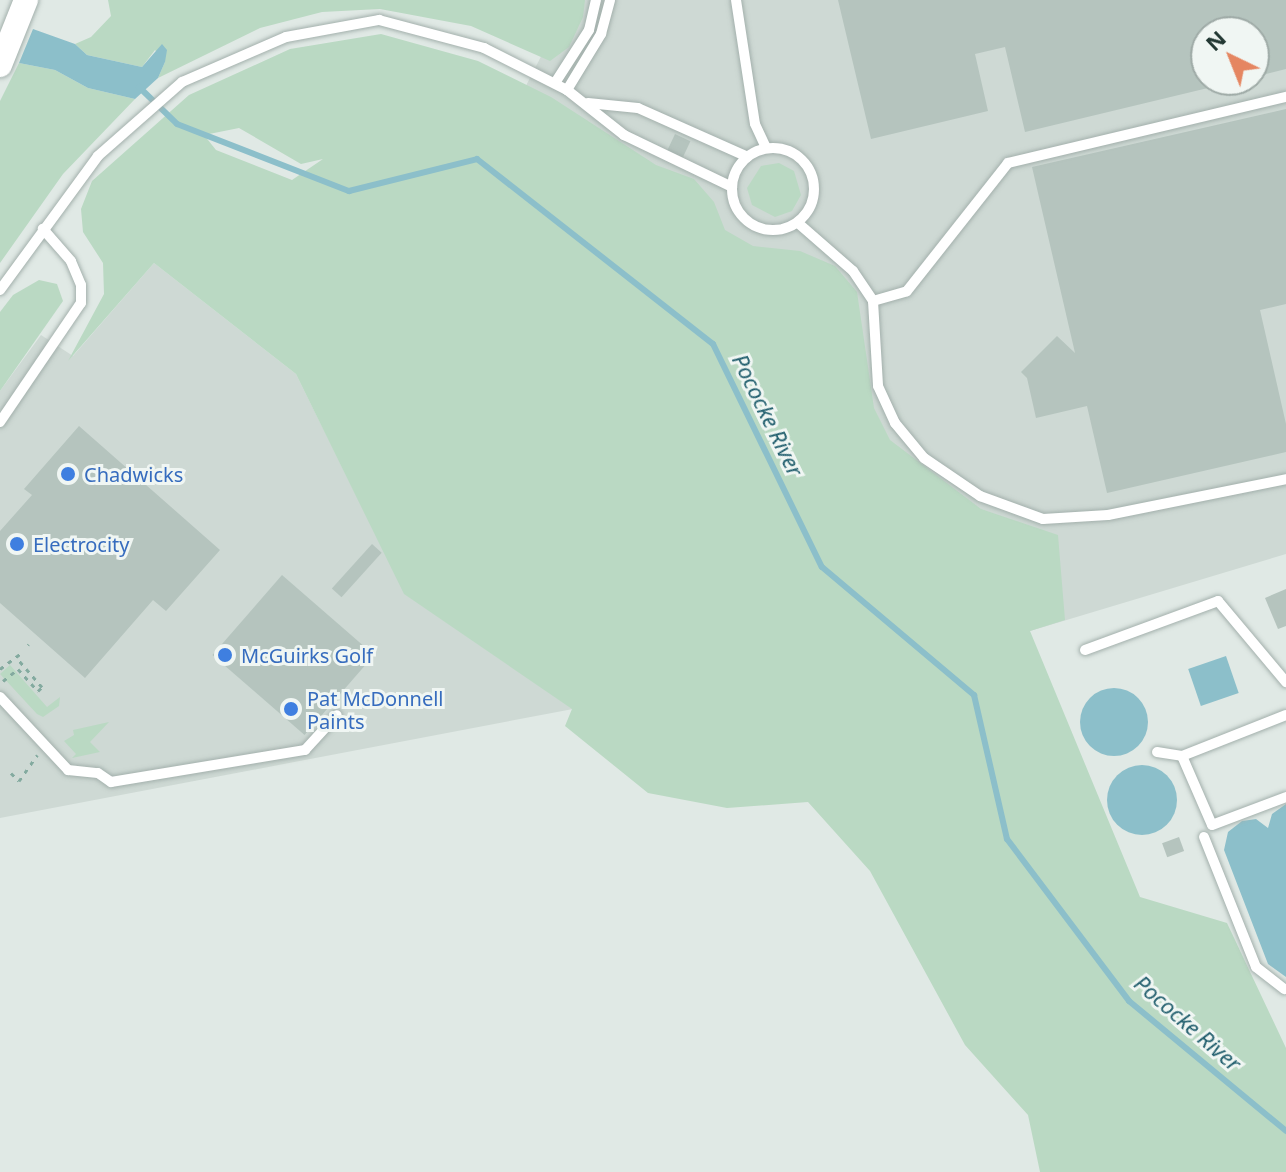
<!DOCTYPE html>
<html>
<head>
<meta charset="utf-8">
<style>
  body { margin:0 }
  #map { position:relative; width:1286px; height:1172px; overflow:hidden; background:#e0e9e5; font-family:"Noto Sans",sans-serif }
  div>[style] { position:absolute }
  .built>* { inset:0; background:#ced9d4 }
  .green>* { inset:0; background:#bad9c3 }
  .water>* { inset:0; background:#8cbfca; transform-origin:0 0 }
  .round { border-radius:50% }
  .stream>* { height:6px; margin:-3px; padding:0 3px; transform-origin:3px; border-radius:3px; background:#8cbfca }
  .building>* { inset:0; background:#b5c4be; transform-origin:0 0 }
  .path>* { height:3px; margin-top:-1.5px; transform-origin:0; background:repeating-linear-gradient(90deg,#83aa9f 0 4px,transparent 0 10px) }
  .roads { filter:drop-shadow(0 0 2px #a3b0ac) drop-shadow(0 0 2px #a3b0ac) }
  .lane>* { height:10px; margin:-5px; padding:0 5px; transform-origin:5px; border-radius:5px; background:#fff }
  .lane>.ring { margin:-5px; padding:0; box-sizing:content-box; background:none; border:10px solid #fff; border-radius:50% }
  .secondary>* { height:24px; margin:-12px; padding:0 12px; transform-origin:12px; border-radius:12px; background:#fff }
  .dots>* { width:22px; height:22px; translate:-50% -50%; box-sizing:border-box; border:4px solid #f0f6f3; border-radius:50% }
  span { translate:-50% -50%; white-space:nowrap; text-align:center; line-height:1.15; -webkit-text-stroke:6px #f0f6f3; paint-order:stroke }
  .shop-label { font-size:20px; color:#366cbe }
  .left { translate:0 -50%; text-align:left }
  .water-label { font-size:22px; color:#225f6e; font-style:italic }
  .north { position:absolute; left:1190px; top:16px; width:80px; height:80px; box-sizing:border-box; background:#f0f6f3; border:2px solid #9eaaa6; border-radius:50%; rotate:317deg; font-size:22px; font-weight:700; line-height:32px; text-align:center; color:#223833 }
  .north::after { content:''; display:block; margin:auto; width:28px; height:36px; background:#e58661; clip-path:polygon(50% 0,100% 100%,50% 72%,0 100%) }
</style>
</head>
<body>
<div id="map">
  <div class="built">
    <i style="clip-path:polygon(evenodd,570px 0,1286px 0,1286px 554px,1030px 631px,495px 146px,570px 0,1206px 32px,1254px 32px,1254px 80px,1206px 80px,1206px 32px)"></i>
    <i style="clip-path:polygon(154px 263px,296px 374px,405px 594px,573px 709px,0 818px,0 391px,41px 335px,73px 356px)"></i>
  </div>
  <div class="green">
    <i style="clip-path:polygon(108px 0,585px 0,583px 17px,569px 47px,550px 61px,471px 26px,380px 9px,322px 12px,260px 28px,158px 78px,165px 62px,155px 50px,142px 67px,87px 55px,75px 44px,91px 37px,111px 16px)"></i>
    <i style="clip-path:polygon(evenodd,381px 34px,478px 61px,551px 97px,656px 165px,694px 179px,714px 202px,725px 230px,753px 246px,800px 251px,835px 266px,857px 292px,874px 408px,890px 440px,981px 509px,1058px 535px,1065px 620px,1030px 631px,1140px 897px,1227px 923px,1286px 1048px,1286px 1172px,1040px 1172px,1028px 1115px,965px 1045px,870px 871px,808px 802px,727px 808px,648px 793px,565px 726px,572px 709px,404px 594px,296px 374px,154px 263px,68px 361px,104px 294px,103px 263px,83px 232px,81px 209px,92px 181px,189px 95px,290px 49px,381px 34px,239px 128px,301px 164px,323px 159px,292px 180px,216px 150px,204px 135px,239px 128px)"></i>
    <i style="clip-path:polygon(19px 63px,55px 70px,88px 88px,135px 99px,63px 174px,0 263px,0 101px)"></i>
    <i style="clip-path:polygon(779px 163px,794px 171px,801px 195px,792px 211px,775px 217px,752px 205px,747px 188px,761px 166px)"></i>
    <i style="clip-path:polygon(39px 280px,57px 284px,63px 301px,0 391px,0 312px,13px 295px)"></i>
    <i style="clip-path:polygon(10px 665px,47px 707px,60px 697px,59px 706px,43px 717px,37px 714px,0 674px)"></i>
    <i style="clip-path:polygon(109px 722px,90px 742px,100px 752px,72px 758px,76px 754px,64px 741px,74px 735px,73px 730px)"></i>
  </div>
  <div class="water">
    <i style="clip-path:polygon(33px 29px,75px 44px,87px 55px,142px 67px,162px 44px,167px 50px,165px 62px,158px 78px,135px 99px,88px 88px,55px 70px,19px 63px)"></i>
    <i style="left:1226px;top:656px;width:39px;height:40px;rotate:71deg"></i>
    <i class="round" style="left:1080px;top:688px;width:68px;height:68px"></i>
    <i class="round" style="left:1107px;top:765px;width:70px;height:70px"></i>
    <i style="clip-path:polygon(1286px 804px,1286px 977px,1268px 964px,1224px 850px,1228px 832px,1242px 821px,1256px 819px,1268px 828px,1272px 814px)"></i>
  </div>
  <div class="stream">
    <i style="left:139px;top:87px;width:53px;rotate:44.2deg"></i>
    <i style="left:177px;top:124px;width:185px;rotate:21.3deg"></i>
    <i style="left:349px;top:191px;width:132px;rotate:-14deg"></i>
    <i style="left:477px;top:159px;width:300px;rotate:38.1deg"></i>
    <i style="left:713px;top:344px;width:248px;rotate:64deg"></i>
    <i style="left:822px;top:567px;width:199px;rotate:40.1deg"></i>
    <i style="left:974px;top:695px;width:148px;rotate:77.1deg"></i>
    <i style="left:1007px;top:839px;width:203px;rotate:53deg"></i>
    <i style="left:1129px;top:1001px;width:204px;rotate:39.6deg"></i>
  </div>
  <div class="building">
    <i style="clip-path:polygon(838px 0,1286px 0,1286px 69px,1254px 77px,1254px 32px,1206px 32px,1206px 80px,1237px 81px,1025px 132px,1005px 47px,975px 54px,988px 111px,871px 139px)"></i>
    <i style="clip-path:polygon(1286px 109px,1286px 304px,1260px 310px,1286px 424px,1286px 452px,1107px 493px,1087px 406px,1036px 418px,1027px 378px,1021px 372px,1057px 336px,1075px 353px,1032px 167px)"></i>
    <i style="left:675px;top:134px;width:17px;height:18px;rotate:25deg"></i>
    <i style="clip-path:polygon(79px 426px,220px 550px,166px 611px,153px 600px,85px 678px,0 603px,0 531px,32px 495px,24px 489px)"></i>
    <i style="left:372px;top:544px;width:13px;height:60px;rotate:42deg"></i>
    <i style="left:282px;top:575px;width:122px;height:106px;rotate:41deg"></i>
    <i style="clip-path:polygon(1286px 589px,1286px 626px,1278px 629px,1265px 598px)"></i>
    <i style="left:1179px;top:837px;width:15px;height:18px;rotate:70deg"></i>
  </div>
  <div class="path">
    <i style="left:28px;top:645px;width:1px;rotate:-45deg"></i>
    <i style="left:0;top:669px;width:25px;rotate:-37deg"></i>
    <i style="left:3px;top:681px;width:19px;rotate:-39deg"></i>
    <i style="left:18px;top:669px;width:30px;rotate:48deg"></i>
    <i style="left:38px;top:691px;width:6px;rotate:-45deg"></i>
    <i style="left:42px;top:687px;width:38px;rotate:-131deg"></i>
    <i style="left:11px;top:773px;width:11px;rotate:45deg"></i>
    <i style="left:19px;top:781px;width:32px;rotate:-55deg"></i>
  </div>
  <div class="roads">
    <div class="lane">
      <i style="left:736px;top:0;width:125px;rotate:81.3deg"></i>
      <i style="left:755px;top:124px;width:26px;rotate:65deg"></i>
      <i style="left:555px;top:83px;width:63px;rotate:-57.3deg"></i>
      <i style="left:589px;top:30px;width:31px;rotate:-77deg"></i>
      <i style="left:567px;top:90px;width:66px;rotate:-58.7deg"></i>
      <i style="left:601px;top:34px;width:35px;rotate:-75deg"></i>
      <i style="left:588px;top:103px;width:50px;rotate:5.7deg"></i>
      <i style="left:638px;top:108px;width:120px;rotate:24deg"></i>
      <i class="ring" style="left:732px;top:148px;width:72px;height:72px"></i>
      <i style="left:798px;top:223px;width:73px;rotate:41.1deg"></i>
      <i style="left:853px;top:271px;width:36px;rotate:56deg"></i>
      <i style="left:873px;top:301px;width:85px;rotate:86.6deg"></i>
      <i style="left:878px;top:386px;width:41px;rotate:65.3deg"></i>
      <i style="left:895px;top:423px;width:45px;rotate:50.4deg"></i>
      <i style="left:924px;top:458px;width:68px;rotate:34.2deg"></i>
      <i style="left:980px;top:496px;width:67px;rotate:20.1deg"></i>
      <i style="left:1043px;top:519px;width:65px;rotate:-3.5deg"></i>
      <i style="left:1108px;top:515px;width:182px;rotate:-11.4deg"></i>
      <i style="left:0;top:290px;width:166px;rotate:-53.8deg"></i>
      <i style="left:98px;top:156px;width:112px;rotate:-41.4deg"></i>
      <i style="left:182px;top:82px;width:113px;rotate:-23.4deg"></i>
      <i style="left:286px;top:37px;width:95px;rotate:-10.4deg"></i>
      <i style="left:379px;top:20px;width:109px;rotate:14.9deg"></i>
      <i style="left:484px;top:48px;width:93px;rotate:26.8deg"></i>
      <i style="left:567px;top:90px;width:73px;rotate:38.3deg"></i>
      <i style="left:624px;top:135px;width:120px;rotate:25.7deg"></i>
      <i style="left:873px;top:301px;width:35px;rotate:-16deg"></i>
      <i style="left:907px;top:291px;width:163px;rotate:-51.7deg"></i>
      <i style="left:1008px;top:163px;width:286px;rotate:-13.4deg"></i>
      <i style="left:0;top:422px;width:144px;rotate:-55.8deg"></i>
      <i style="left:81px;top:303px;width:18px;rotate:-90deg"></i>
      <i style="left:81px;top:285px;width:26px;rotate:-113deg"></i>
      <i style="left:71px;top:261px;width:43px;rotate:-131.2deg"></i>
      <i style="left:1085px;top:650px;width:142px;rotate:-20.2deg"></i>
      <i style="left:1218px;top:601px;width:106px;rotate:50deg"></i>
      <i style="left:0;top:697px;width:100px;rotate:47deg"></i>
      <i style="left:68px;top:770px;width:30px;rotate:6deg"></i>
      <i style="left:98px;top:773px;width:16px;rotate:35deg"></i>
      <i style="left:111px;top:782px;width:197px;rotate:-9.4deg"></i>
      <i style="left:305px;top:750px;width:47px;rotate:-47.6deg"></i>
      <i style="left:1286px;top:715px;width:112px;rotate:158.5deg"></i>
      <i style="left:1182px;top:756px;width:75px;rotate:66.5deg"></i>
      <i style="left:1212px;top:825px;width:79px;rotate:-20.7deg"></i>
      <i style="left:1157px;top:752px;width:25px;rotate:9deg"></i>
      <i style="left:1204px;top:837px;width:140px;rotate:68.2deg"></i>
      <i style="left:1256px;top:967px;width:36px;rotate:38deg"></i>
    </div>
    <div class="secondary">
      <i style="left:0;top:65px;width:70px;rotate:-68.2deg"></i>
    </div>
  </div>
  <div class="dots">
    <i style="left:68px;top:474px;background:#3f7fe0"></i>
    <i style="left:17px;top:544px;background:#3f7fe0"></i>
    <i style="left:225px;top:655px;background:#3f7fe0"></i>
    <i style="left:291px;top:709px;background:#3f7fe0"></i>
  </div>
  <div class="shop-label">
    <span class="left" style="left:84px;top:474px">Chadwicks</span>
    <span class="left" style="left:33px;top:544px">Electrocity</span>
    <span class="left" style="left:241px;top:655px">McGuirks Golf</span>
    <span class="left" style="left:307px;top:710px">Pat McDonnell<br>Paints</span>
  </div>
  <div class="water-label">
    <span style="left:768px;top:415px;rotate:64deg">Pococke River</span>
    <span style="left:1188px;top:1023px;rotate:41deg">Pococke River</span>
  </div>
  <div class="north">N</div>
</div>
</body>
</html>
